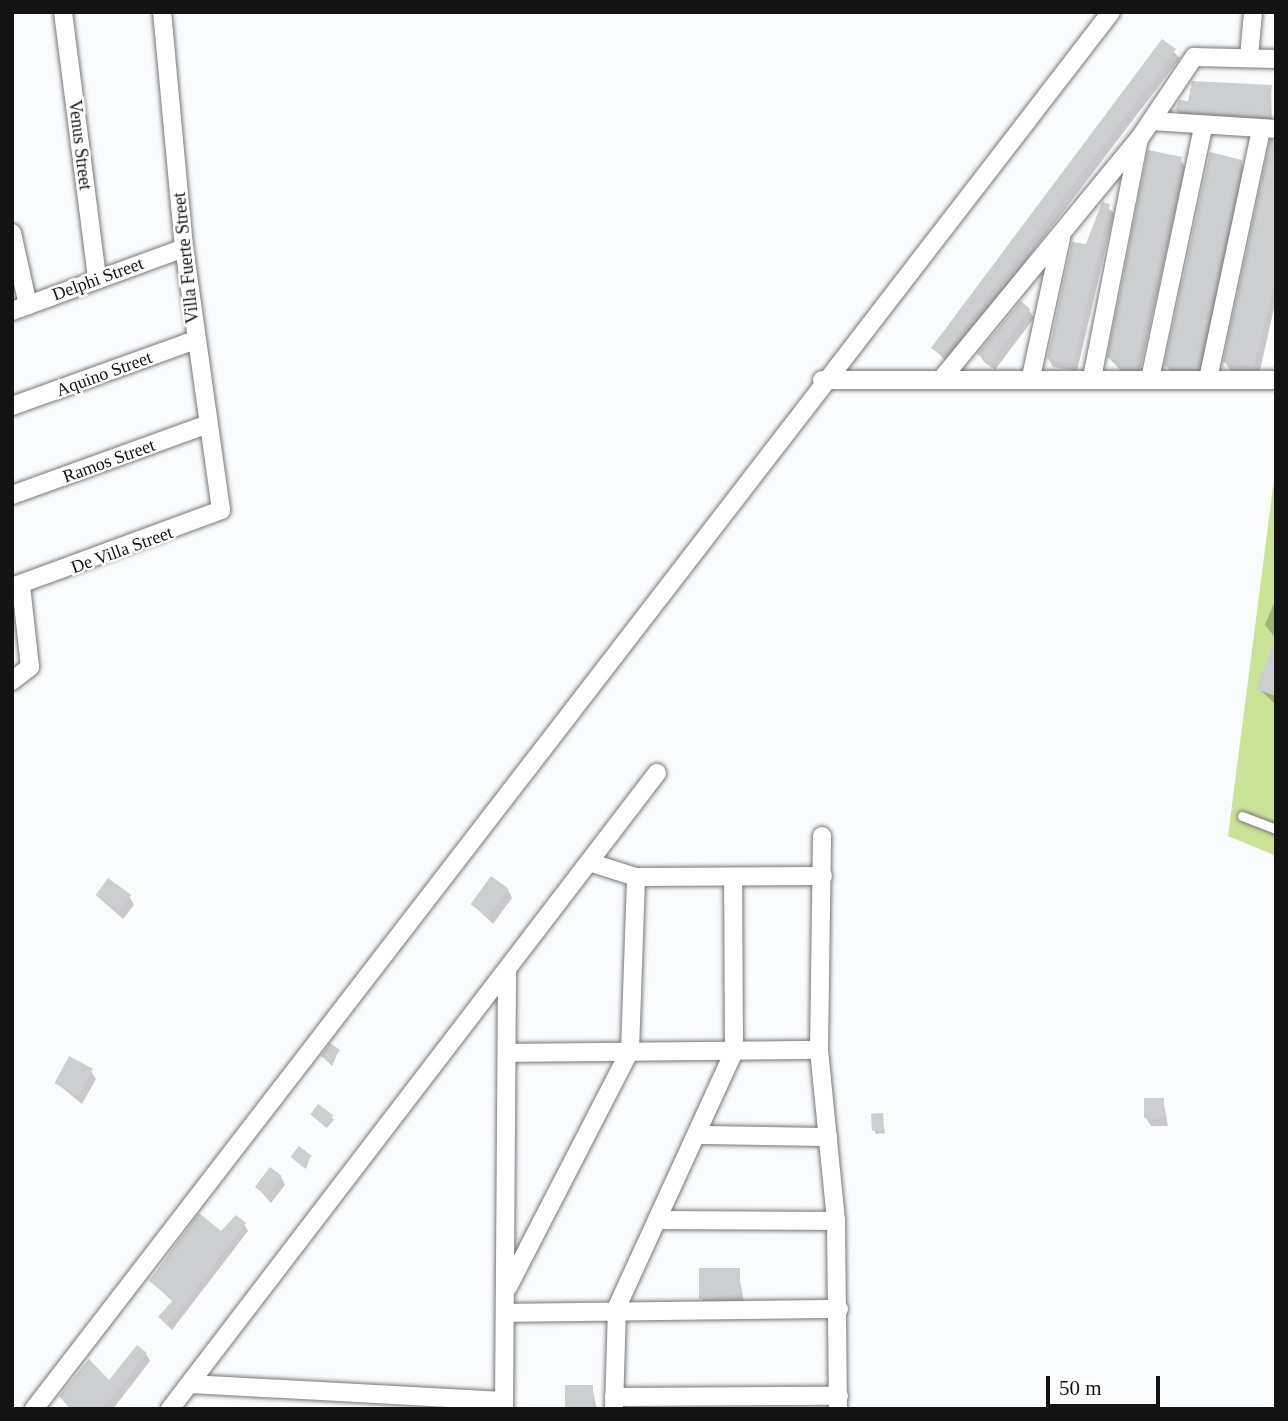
<!DOCTYPE html>
<html>
<head>
<meta charset="utf-8">
<style>
  body { margin:0 }
  #map { position:relative; width:1288px; height:1421px; overflow:hidden; background:#fafbfd; font-family:"Times New Roman",serif }
  div>[style] { position:absolute }
  .green>* { inset:0; background:#cbe397 }
  .shadow>* { inset:0; background:#0003; transform-origin:0 0 }
  .building>* { inset:0; background:#cccecf; transform-origin:0 0 }
  .roads { filter:drop-shadow(0 0 2px #767778) drop-shadow(0 0 2px #767778) }
  .service>* { height:9px; margin:-4.5px; padding:0 4.5px; transform-origin:4.5px; border-radius:4.5px; background:#fff }
  .minor>* { height:18px; margin:-9px; padding:0 9px; transform-origin:9px; border-radius:9px; background:#fff }
  span { translate:-50% -50%; white-space:nowrap; text-align:center; line-height:1.15; -webkit-text-stroke:5px #fff; paint-order:stroke }
  .street-label { font-size:18px; color:#131313 }
  .frame { position:absolute; inset:0; border:14px solid #131313; pointer-events:none }
  .scale { position:absolute; left:1046px; top:1376px; width:114px; height:32px; box-sizing:border-box; border:4px solid #131313; border-top:0; padding-left:9px; font-size:21px; line-height:24px; white-space:nowrap; color:#131313; -webkit-text-stroke:5px #fff; paint-order:stroke }
</style>
</head>
<body>
<div id="map">
  <div class="green">
    <i style="clip-path:polygon(1276px 464px,1276px 856px,1228px 836px)"></i>
  </div>
  <div class="shadow">
    <i style="clip-path:polygon(1162px 41px,1180px 58px,948px 363px,933px 348px)"></i>
    <i style="clip-path:polygon(1271px 86px,1272px 125px,1182px 119px,1177px 111px,1190px 102px)"></i>
    <i style="clip-path:polygon(1276px 155px,1276px 299px,1259px 375px,1230px 370px,1225px 362px)"></i>
    <i style="clip-path:polygon(1180px 159px,1185px 167px,1139px 376px,1126px 376px,1109px 358px)"></i>
    <i style="clip-path:polygon(1240px 161px,1245px 169px,1200px 376px,1171px 373px,1166px 365px)"></i>
    <i style="clip-path:polygon(1103px 204px,1114px 213px,1077px 371px,1053px 367px,1048px 358px)"></i>
    <i style="clip-path:polygon(1029px 310px,1034px 318px,995px 370px,984px 362px,979px 354px)"></i>
    <i style="clip-path:polygon(1276px 598px,1276px 639px,1265px 625px)"></i>
    <i style="clip-path:polygon(1276px 641px,1276px 705px,1258px 688px)"></i>
    <i style="clip-path:polygon(508px 890px,512px 898px,493px 924px,473px 905px)"></i>
    <i style="clip-path:polygon(97px 896px,129px 896px,134px 905px,123px 919px)"></i>
    <i style="clip-path:polygon(338px 1052px,332px 1066px,322px 1056px)"></i>
    <i style="clip-path:polygon(91px 1071px,96px 1079px,82px 1104px,55px 1082px)"></i>
    <i style="clip-path:polygon(1163px 1099px,1168px 1126px,1151px 1126px,1146px 1118px)"></i>
    <i style="left:318px;top:1106px;width:21px;height:11px;rotate:41deg"></i>
    <i style="clip-path:polygon(882px 1115px,885px 1133px,876px 1134px,874px 1130px)"></i>
    <i style="clip-path:polygon(310px 1157px,306px 1169px,293px 1158px)"></i>
    <i style="clip-path:polygon(281px 1177px,285px 1185px,271px 1203px,257px 1187px)"></i>
    <i style="clip-path:polygon(244px 1224px,248px 1231px,172px 1330px,160px 1318px,173px 1302px,151px 1281px)"></i>
    <i style="clip-path:polygon(738px 1270px,744px 1302px,706px 1306px,701px 1298px)"></i>
    <i style="clip-path:polygon(146px 1354px,150px 1361px,113px 1409px,75px 1409px,61px 1396px,109px 1383px)"></i>
    <i style="clip-path:polygon(592px 1387px,597px 1409px,566px 1409px)"></i>
  </div>
  <div class="building">
    <i style="clip-path:polygon(1162px 39px,1176px 49px,943px 356px,931px 348px)"></i>
    <i style="clip-path:polygon(1192px 81px,1272px 85px,1269px 117px,1175px 111px,1179px 100px,1188px 101px)"></i>
    <i style="clip-path:polygon(1270px 140px,1276px 140px,1276px 280px,1254px 367px,1237px 365px,1223px 362px)"></i>
    <i style="clip-path:polygon(1148px 150px,1182px 157px,1135px 369px,1120px 369px,1121px 362px,1107px 358px)"></i>
    <i style="clip-path:polygon(1210px 152px,1242px 160px,1196px 369px,1175px 368px,1164px 366px)"></i>
    <i style="clip-path:polygon(1102px 202px,1110px 204px,1073px 364px,1047px 359px,1072px 242px,1086px 244px)"></i>
    <i style="clip-path:polygon(1021px 301px,1030px 309px,990px 363px,977px 354px)"></i>
    <i style="clip-path:polygon(1275px 639px,1276px 640px,1276px 696px,1256px 689px)"></i>
    <i style="left:491px;top:876px;width:22px;height:35px;rotate:36deg"></i>
    <i style="left:108px;top:878px;width:29px;height:21px;rotate:36deg"></i>
    <i style="left:330px;top:1043px;width:12px;height:16px;rotate:35deg"></i>
    <i style="left:69px;top:1056px;width:27px;height:31px;rotate:28deg"></i>
    <i style="left:1144px;top:1098px;width:20px;height:20px"></i>
    <i style="left:318px;top:1104px;width:19px;height:13px;rotate:36deg"></i>
    <i style="left:883px;top:1113px;width:17px;height:12px;rotate:87deg"></i>
    <i style="left:299px;top:1146px;width:16px;height:14px;rotate:38deg"></i>
    <i style="left:270px;top:1167px;width:15px;height:25px;rotate:37deg"></i>
    <i style="clip-path:polygon(199px 1213px,221px 1231px,236px 1215px,246px 1223px,168px 1325px,158px 1317px,173px 1300px,149px 1281px)"></i>
    <i style="clip-path:polygon(699px 1268px,740px 1268px,740px 1294px,699px 1299px)"></i>
    <i style="clip-path:polygon(137px 1345px,147px 1353px,103px 1409px,70px 1409px,59px 1396px,89px 1359px,109px 1380px)"></i>
    <i style="left:565px;top:1385px;width:28px;height:24px"></i>
  </div>
  <div class="roads">
    <div class="service">
      <i style="left:1242px;top:816px;width:36px;rotate:21deg"></i>
    </div>
    <div class="minor">
      <i style="left:63px;top:12px;width:267px;rotate:82.7deg"></i>
      <i style="left:1249px;top:57px;width:45px;rotate:-84.9deg"></i>
      <i style="left:1152px;top:121px;width:124px;rotate:3.7deg"></i>
      <i style="left:12px;top:233px;width:74px;rotate:77.5deg"></i>
      <i style="left:12px;top:311px;width:183px;rotate:-20.1deg"></i>
      <i style="left:944px;top:376px;width:307px;rotate:-50.6deg"></i>
      <i style="left:1139px;top:139px;width:99px;rotate:-56.1deg"></i>
      <i style="left:1194px;top:57px;width:82px;rotate:1.4deg"></i>
      <i style="left:1031px;top:377px;width:142px;rotate:-77.8deg"></i>
      <i style="left:1092px;top:378px;width:244px;rotate:-78.9deg"></i>
      <i style="left:1150px;top:379px;width:257px;rotate:-78.1deg"></i>
      <i style="left:1208px;top:379px;width:255px;rotate:-78deg"></i>
      <i style="left:822px;top:380px;width:454px"></i>
      <i style="left:12px;top:406px;width:195px;rotate:-19.8deg"></i>
      <i style="left:12px;top:495px;width:205px;rotate:-19.9deg"></i>
      <i style="left:12px;top:587px;width:223px;rotate:-20.2deg"></i>
      <i style="left:221px;top:510px;width:265px;rotate:-98deg"></i>
      <i style="left:184px;top:248px;width:237px;rotate:-95.3deg"></i>
      <i style="left:12px;top:681px;width:23px;rotate:-38deg"></i>
      <i style="left:30px;top:667px;width:81px;rotate:-96.3deg"></i>
      <i style="left:822px;top:836px;width:214px;rotate:90.8deg"></i>
      <i style="left:819px;top:1050px;width:172px;rotate:84.3deg"></i>
      <i style="left:836px;top:1221px;width:188px;rotate:89.4deg"></i>
      <i style="left:592px;top:863px;width:46px;rotate:17.7deg"></i>
      <i style="left:636px;top:877px;width:187px;rotate:-0.3deg"></i>
      <i style="left:508px;top:1053px;width:311px;rotate:-0.6deg"></i>
      <i style="left:700px;top:1135px;width:128px;rotate:0.9deg"></i>
      <i style="left:661px;top:1220px;width:175px;rotate:0.3deg"></i>
      <i style="left:508px;top:1287px;width:266px;rotate:-62.7deg"></i>
      <i style="left:630px;top:1051px;width:174px;rotate:-88deg"></i>
      <i style="left:506px;top:1313px;width:333px;rotate:-0.7deg"></i>
      <i style="left:190px;top:1384px;width:314px;rotate:3.1deg"></i>
      <i style="left:614px;top:1397px;width:225px;rotate:-0.3deg"></i>
      <i style="left:34px;top:1409px;width:1764px;rotate:-52.37deg"></i>
      <i style="left:170px;top:1409px;width:801px;rotate:-52.56deg"></i>
      <i style="left:504px;top:1409px;width:436px;rotate:-89.6deg"></i>
      <i style="left:614px;top:1409px;width:102px;rotate:-88.3deg"></i>
      <i style="left:617px;top:1307px;width:281px;rotate:-65.4deg"></i>
      <i style="left:734px;top:1052px;width:171px;rotate:-90.3deg"></i>
    </div>
  </div>
  <div class="street-label">
    <span style="left:80px;top:145px;rotate:83deg">Venus Street</span>
    <span style="left:186px;top:258px;rotate:-96deg">Villa Fuerte Street</span>
    <span style="left:98px;top:279px;rotate:-20deg">Delphi Street</span>
    <span style="left:104px;top:374px;rotate:-20deg">Aquino Street</span>
    <span style="left:109px;top:461px;rotate:-20deg">Ramos Street</span>
    <span style="left:122px;top:550px;rotate:-20deg">De Villa Street</span>
  </div>
  <div class="frame"></div>
  <div class="scale">50 m</div>
</div>
</body>
</html>
